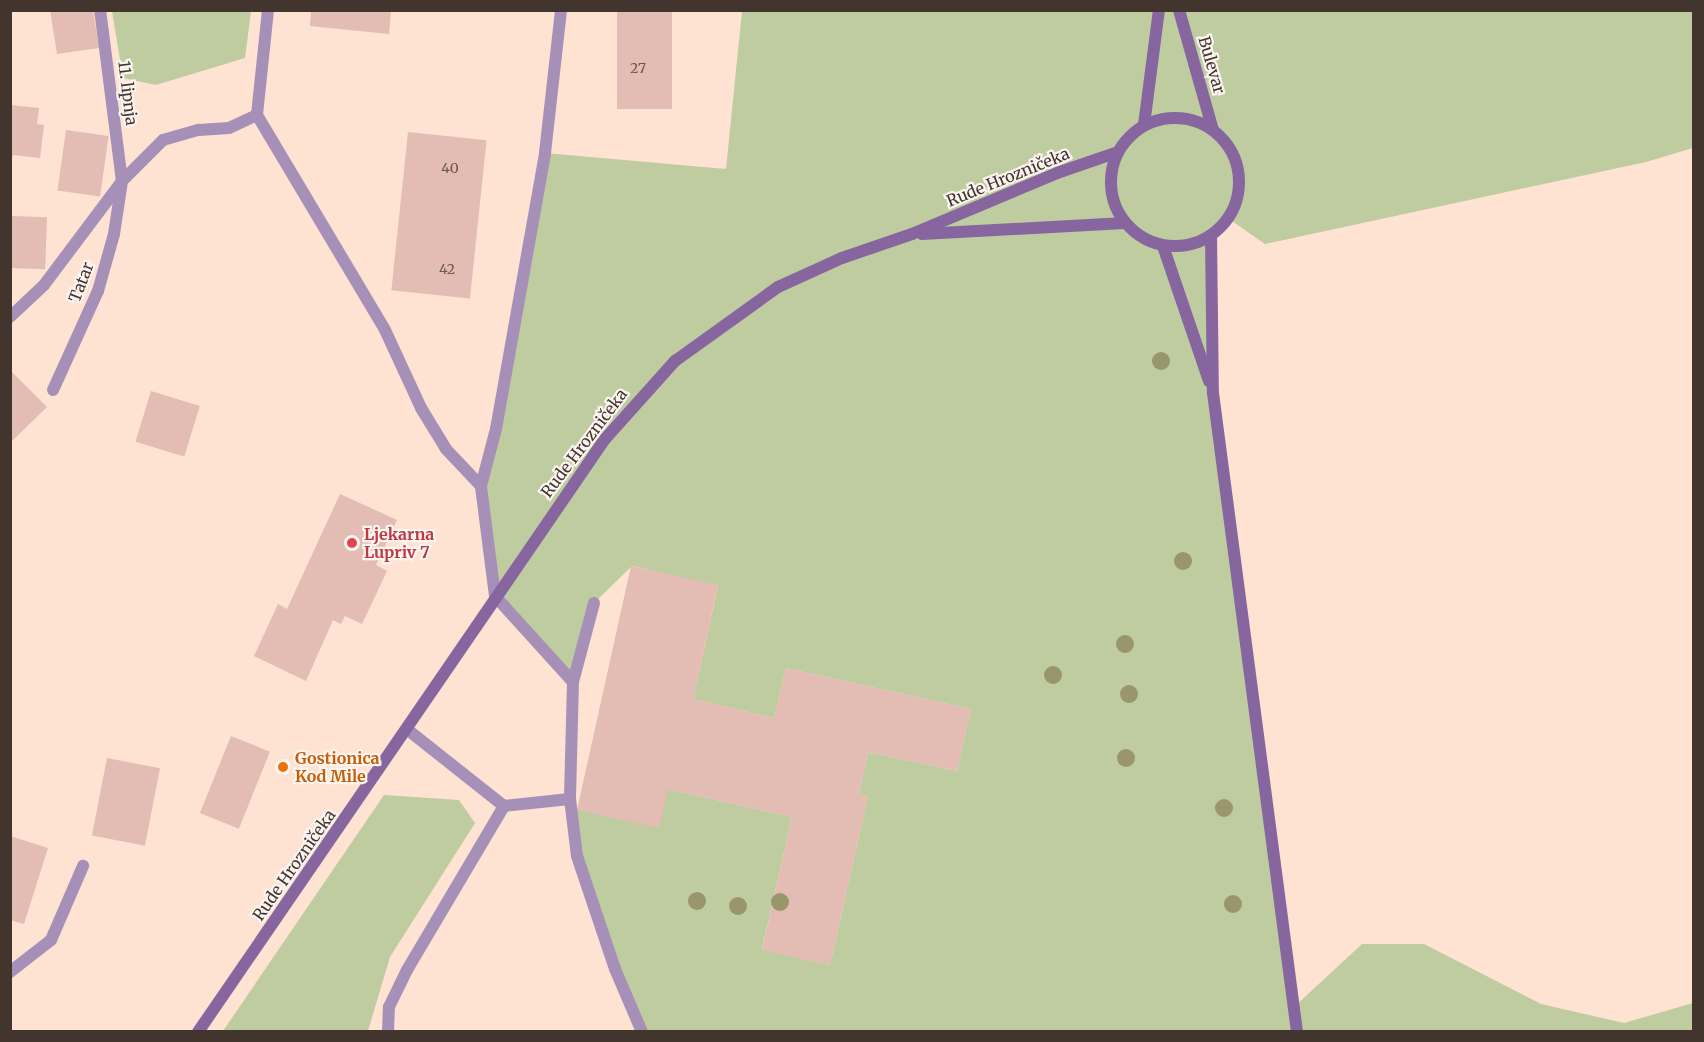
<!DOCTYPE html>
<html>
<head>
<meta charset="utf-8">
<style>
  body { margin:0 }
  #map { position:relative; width:1704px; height:1042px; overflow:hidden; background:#fee2d2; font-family:Merriweather,serif }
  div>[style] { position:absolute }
  .green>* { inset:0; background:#becca0 }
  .building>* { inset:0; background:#e3bcb3; transform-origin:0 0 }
  .lane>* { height:12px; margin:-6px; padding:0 6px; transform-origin:6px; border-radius:6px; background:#a790b8 }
  .street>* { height:12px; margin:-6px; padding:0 6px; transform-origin:6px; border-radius:6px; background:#a790b8 }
  .secondary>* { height:12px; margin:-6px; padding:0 6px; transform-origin:6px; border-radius:6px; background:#87669f }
  .secondary>.ring { margin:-6px; padding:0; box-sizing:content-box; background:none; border:12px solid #87669f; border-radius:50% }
  .trees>* { width:18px; height:18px; margin:-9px; border-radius:50%; background:#9a966c }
  .dots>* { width:16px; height:16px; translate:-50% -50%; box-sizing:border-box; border:3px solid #fbf4f0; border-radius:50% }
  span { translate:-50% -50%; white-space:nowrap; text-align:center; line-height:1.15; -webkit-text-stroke:4.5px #fbf4f0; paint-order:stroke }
  .number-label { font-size:14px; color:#6a574e }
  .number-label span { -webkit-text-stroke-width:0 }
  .street-label { font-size:16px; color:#42352d }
  .health-label { font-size:16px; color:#be3a42; font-weight:700 }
  .left { translate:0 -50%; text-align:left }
  .food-label { font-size:16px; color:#c56008; font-weight:700 }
  .frame { position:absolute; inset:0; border:12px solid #42352d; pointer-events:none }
</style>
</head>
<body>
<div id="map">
  <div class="green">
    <i style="clip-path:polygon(112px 11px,251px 11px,245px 58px,156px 85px,123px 78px)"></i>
    <i style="clip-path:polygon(742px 11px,1693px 11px,1693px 148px,1646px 162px,1265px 244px,1229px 219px,1211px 236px,1213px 393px,1294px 1007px,1362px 944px,1424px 944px,1541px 1004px,1624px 1023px,1693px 1003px,1693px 1031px,642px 1031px,577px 856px,577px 810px,668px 789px,792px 817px,762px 949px,830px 965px,868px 796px,859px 794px,868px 752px,957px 771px,971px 709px,786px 668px,774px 718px,693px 699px,718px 586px,632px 566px,594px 603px,573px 682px,495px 596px,481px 486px,545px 153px,726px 169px)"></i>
    <i style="clip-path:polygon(384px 795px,459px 800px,475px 823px,390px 957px,368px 1031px,223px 1031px)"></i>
  </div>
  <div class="building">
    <i style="clip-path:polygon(50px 10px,93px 10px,99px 48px,57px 54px)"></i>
    <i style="clip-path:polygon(311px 10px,391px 10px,389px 34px,310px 26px)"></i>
    <i style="left:617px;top:10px;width:55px;height:99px"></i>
    <i style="clip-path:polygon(10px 105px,39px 108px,37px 124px,44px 125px,40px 158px,13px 155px,10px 163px)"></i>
    <i style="left:66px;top:130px;width:43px;height:61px;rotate:8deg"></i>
    <i style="left:408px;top:132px;width:79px;height:159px;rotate:6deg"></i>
    <i style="left:10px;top:216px;width:37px;height:52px;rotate:2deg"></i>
    <i style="clip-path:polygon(10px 370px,47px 407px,12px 441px,10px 439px)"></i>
    <i style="left:151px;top:391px;width:51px;height:53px;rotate:17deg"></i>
    <i style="clip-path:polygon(340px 494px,397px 520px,376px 565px,387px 571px,362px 624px,345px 616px,341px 624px,333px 620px,306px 681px,254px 656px,278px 604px,287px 609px)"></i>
    <i style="clip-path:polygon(631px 566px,718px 585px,693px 699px,774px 718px,786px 668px,971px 709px,957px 771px,868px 752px,859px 794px,868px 796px,830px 965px,762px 950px,792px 817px,668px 789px,659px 828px,577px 810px)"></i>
    <i style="left:231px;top:736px;width:42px;height:83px;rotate:22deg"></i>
    <i style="left:107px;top:758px;width:54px;height:79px;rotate:11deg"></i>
    <i style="clip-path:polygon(10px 836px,48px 848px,24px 924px,10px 920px)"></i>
  </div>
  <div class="lane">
    <i style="left:495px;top:596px;width:116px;rotate:47.8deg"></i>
    <i style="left:594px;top:603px;width:82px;rotate:104.9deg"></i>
    <i style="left:573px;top:682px;width:117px;rotate:91.5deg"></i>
    <i style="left:570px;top:799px;width:57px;rotate:83deg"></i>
    <i style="left:577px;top:856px;width:119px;rotate:71.4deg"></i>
    <i style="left:615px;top:969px;width:69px;rotate:66.8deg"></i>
    <i style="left:408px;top:730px;width:122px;rotate:38.4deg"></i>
    <i style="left:504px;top:806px;width:66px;rotate:-6.1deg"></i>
    <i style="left:388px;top:1032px;width:25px;rotate:-88deg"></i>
    <i style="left:389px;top:1007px;width:41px;rotate:-64.1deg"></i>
    <i style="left:407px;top:970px;width:191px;rotate:-59.4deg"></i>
  </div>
  <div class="street">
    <i style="left:268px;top:10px;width:106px;rotate:96deg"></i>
    <i style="left:257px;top:115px;width:250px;rotate:59.2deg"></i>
    <i style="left:385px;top:330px;width:86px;rotate:65.2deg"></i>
    <i style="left:421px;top:408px;width:48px;rotate:58.6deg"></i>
    <i style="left:446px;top:449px;width:51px;rotate:46.6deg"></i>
    <i style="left:10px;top:317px;width:47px;rotate:-43.3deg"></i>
    <i style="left:44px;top:285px;width:130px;rotate:-53.1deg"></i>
    <i style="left:122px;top:181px;width:58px;rotate:-45deg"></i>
    <i style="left:163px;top:140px;width:37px;rotate:-16deg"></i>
    <i style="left:199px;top:130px;width:30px;rotate:-4deg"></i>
    <i style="left:229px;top:128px;width:31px;rotate:-25deg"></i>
    <i style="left:53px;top:390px;width:109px;rotate:-65.6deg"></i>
    <i style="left:98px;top:291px;width:59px;rotate:-74.3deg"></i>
    <i style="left:114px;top:234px;width:54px;rotate:-81.4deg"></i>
    <i style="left:122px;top:181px;width:172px;rotate:-97.3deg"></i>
    <i style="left:495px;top:596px;width:111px;rotate:-97.3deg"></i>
    <i style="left:481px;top:486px;width:59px;rotate:-75.3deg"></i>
    <i style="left:496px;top:429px;width:280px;rotate:-79.9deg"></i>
    <i style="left:545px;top:153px;width:144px;rotate:-83.6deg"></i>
    <i style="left:10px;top:972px;width:52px;rotate:-38deg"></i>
    <i style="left:51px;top:940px;width:81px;rotate:-66.6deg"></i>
  </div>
  <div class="secondary">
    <i style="left:1179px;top:10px;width:125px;rotate:74.2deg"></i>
    <i class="ring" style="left:1111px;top:118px;width:116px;height:116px"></i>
    <i style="left:1144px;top:125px;width:116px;rotate:-82.6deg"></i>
    <i style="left:922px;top:234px;width:203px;rotate:-3.1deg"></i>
    <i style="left:1211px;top:236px;width:157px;rotate:89.3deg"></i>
    <i style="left:1213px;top:393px;width:644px;rotate:82.51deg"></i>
    <i style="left:1163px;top:246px;width:143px;rotate:71.2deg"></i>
    <i style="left:198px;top:1032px;width:719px;rotate:-55.54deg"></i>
    <i style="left:605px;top:439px;width:105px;rotate:-48.1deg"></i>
    <i style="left:675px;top:361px;width:127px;rotate:-35.7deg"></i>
    <i style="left:778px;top:287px;width:70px;rotate:-24.4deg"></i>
    <i style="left:842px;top:258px;width:74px;rotate:-18.9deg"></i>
    <i style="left:912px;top:234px;width:157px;rotate:-22.8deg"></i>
    <i style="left:1057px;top:173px;width:65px;rotate:-19deg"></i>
  </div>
  <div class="trees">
    <i style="left:1161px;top:361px"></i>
    <i style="left:1183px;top:561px"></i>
    <i style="left:1125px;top:644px"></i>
    <i style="left:1053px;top:675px"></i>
    <i style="left:1129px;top:694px"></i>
    <i style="left:1126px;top:758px"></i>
    <i style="left:1224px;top:808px"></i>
    <i style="left:697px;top:901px"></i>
    <i style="left:780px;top:902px"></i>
    <i style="left:1233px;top:904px"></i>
    <i style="left:738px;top:906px"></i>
  </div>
  <div class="dots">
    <i style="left:352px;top:543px;background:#e0444e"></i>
    <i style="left:283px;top:767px;background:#e8710a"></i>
  </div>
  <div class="number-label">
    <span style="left:638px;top:68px">27</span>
    <span style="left:450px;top:168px">40</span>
    <span style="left:447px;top:269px">42</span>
  </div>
  <div class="street-label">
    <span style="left:1212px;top:65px;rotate:74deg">Bulevar</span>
    <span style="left:128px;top:93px;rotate:83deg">11. lipnja</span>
    <span style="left:1008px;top:177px;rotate:-22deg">Rude Hrozničeka</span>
    <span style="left:81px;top:282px;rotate:-69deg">Tatar</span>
    <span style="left:584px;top:443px;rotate:-53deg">Rude Hrozničeka</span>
    <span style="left:294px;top:865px;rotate:-55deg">Rude Hrozničeka</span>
  </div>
  <div class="health-label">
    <span class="left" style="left:364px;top:543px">Ljekarna<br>Lupriv 7</span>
  </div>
  <div class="food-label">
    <span class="left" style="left:295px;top:767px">Gostionica<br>Kod Mile</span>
  </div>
  <div class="frame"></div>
</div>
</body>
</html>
